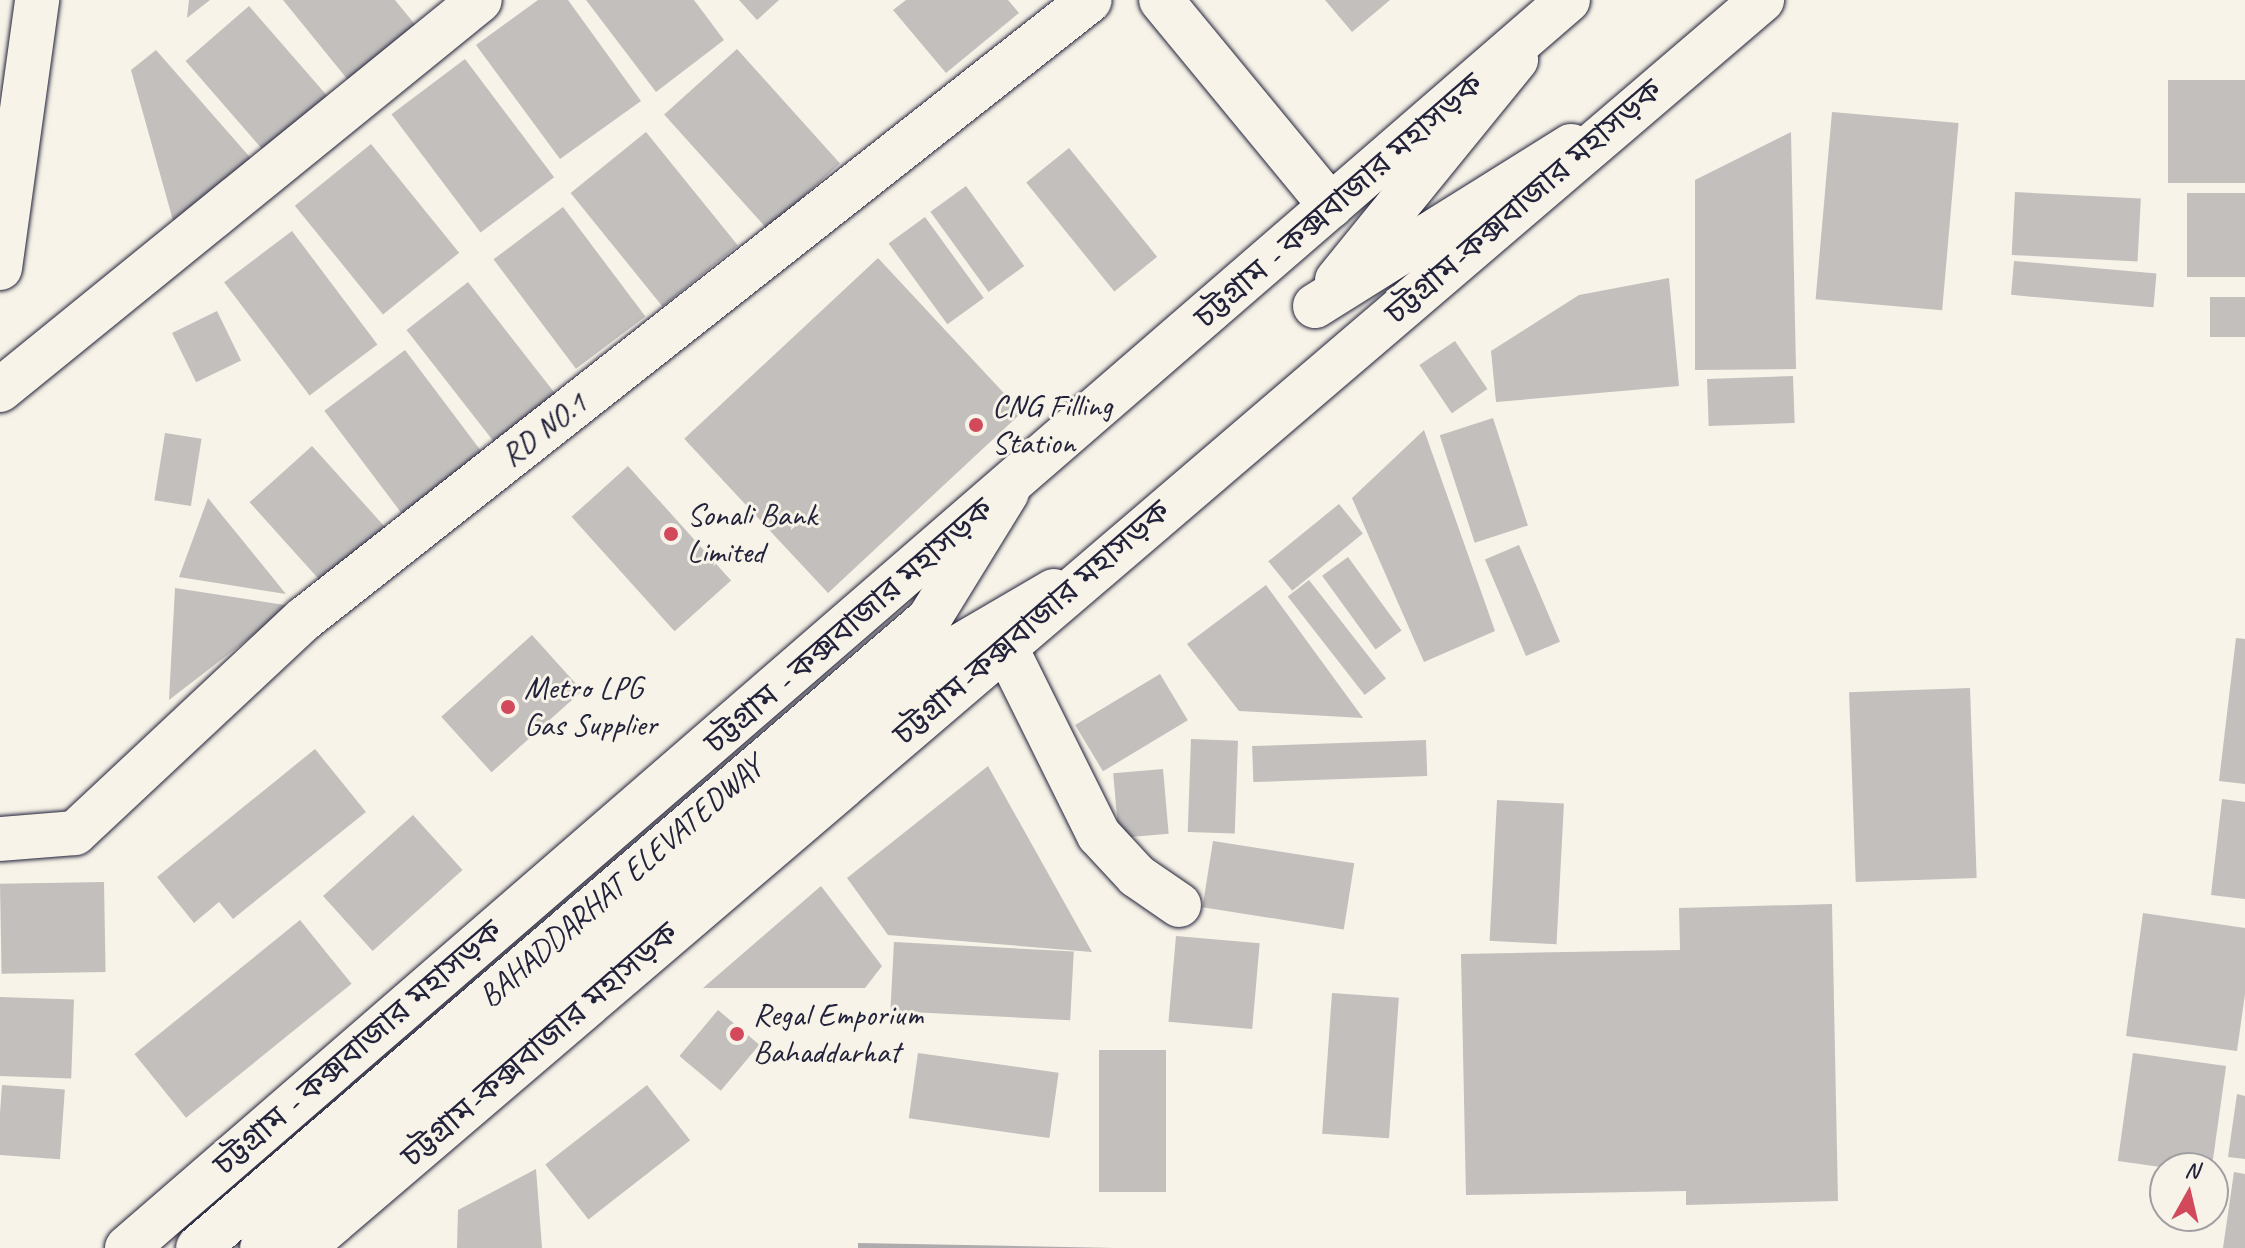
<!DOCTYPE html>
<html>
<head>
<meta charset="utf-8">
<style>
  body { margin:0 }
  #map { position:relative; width:2245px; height:1248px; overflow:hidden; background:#f7f3e8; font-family:Caveat,"Noto Sans Bengali",sans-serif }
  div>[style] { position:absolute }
  .water>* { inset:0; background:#aeabad }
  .building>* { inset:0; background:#c2bfbd; transform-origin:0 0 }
  .roads { filter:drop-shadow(0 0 2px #22223b) drop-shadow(0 0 2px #22223b) }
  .minor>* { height:44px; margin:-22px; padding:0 22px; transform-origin:22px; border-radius:22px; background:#f7f3e8 }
  .major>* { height:44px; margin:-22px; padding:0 22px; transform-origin:22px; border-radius:22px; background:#f7f3e8 }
  .highway>* { height:44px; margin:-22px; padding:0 22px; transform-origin:22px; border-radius:22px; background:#f7f3e8 }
  .dots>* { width:22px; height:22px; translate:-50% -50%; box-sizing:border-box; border:4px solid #f7f3e8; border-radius:50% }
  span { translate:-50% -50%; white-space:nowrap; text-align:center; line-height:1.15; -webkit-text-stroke:6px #f7f3e8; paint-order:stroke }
  .street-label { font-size:32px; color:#22223b }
  .poi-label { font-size:32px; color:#22223b }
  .left { translate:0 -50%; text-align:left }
  .north { position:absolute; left:2149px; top:1152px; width:80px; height:80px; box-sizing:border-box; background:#f7f3e8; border:2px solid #a29fa3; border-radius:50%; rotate:8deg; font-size:22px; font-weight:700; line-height:32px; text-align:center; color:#22223b }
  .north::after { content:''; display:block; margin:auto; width:28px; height:36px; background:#d1495b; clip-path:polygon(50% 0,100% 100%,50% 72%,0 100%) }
</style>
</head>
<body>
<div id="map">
  <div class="water">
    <i style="clip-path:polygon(858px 1243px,1115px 1248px,858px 1248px)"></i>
  </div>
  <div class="building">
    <i style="clip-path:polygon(189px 0,210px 0,187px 18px)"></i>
    <i style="clip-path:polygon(283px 0,395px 0,417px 27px,348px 80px)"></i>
    <i style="clip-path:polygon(538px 0,568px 0,641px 101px,560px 159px,476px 45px)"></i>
    <i style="clip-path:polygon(586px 0,694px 0,724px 40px,656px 92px)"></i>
    <i style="clip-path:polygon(739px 0,779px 0,757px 20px)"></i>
    <i style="clip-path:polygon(906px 0,1008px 0,1019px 13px,946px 73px,893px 10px)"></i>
    <i style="clip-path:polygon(1325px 0,1390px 0,1352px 32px)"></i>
    <i style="left:249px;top:6px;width:125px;height:84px;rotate:49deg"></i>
    <i style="left:737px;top:49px;width:154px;height:98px;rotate:48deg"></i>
    <i style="clip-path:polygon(156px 50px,255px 163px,174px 224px,131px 70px)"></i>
    <i style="left:465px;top:59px;width:148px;height:92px;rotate:53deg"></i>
    <i style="left:2245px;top:80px;width:103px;height:77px;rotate:90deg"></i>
    <i style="left:1832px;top:112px;width:127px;height:188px;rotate:5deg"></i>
    <i style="left:646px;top:132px;width:146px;height:97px;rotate:51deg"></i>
    <i style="clip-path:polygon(1791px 132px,1796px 369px,1695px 370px,1695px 180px)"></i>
    <i style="left:371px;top:144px;width:140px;height:98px;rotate:51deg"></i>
    <i style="left:1069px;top:148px;width:140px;height:55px;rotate:51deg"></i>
    <i style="left:966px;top:186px;width:99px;height:44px;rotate:54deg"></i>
    <i style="left:2015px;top:192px;width:126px;height:63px;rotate:3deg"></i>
    <i style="left:2245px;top:193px;width:84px;height:58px;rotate:90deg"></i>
    <i style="left:563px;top:207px;width:137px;height:87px;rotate:53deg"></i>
    <i style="left:925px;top:217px;width:100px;height:45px;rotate:54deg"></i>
    <i style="left:292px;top:231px;width:142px;height:85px;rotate:53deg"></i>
    <i style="left:878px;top:258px;width:211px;height:265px;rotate:47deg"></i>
    <i style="left:2014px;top:261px;width:143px;height:34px;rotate:5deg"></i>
    <i style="clip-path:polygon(1669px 278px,1679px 386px,1496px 402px,1491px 351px,1579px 295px)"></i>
    <i style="left:468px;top:282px;width:145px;height:78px;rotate:52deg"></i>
    <i style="left:2245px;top:297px;width:40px;height:35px;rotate:90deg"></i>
    <i style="left:217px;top:311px;width:55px;height:50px;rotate:64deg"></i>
    <i style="left:1455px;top:341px;width:58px;height:43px;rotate:56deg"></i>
    <i style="left:405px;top:350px;width:132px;height:101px;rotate:53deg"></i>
    <i style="left:1793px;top:376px;width:47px;height:86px;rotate:88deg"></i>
    <i style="left:1493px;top:418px;width:113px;height:56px;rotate:72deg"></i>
    <i style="clip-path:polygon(1424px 430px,1495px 631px,1424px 662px,1352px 498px)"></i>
    <i style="left:165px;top:433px;width:37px;height:68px;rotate:9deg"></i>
    <i style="left:312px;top:446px;width:114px;height:84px;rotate:48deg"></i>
    <i style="left:628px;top:466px;width:154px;height:76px;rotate:48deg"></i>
    <i style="clip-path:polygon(208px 498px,286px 594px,179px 577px)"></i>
    <i style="left:1339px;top:504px;width:38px;height:91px;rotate:51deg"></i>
    <i style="left:1519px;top:545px;width:105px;height:37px;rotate:67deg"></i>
    <i style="left:1348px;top:557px;width:91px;height:32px;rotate:54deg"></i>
    <i style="left:1309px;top:580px;width:125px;height:27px;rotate:52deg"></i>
    <i style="clip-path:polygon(1266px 585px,1363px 718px,1239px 711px,1187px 644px)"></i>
    <i style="clip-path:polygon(175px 588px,291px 606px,169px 700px)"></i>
    <i style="left:532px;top:635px;width:75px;height:122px;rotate:48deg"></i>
    <i style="clip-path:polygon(2236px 638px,2245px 639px,2245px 784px,2219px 781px)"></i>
    <i style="left:1160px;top:674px;width:54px;height:99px;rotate:59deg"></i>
    <i style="left:1970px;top:688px;width:190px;height:121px;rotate:88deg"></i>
    <i style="left:1191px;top:739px;width:47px;height:93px;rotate:2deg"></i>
    <i style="left:1426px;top:740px;width:36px;height:174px;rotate:88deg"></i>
    <i style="clip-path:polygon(315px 749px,366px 812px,233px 919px,219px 902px,194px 923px,157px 877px)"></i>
    <i style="clip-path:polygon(988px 766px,1092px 952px,888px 935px,847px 878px)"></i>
    <i style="left:1163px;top:769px;width:65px;height:50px;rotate:85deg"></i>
    <i style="clip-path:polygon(2222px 799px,2245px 802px,2245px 899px,2211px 895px)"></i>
    <i style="left:1497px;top:800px;width:67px;height:141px;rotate:3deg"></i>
    <i style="left:413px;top:815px;width:74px;height:121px;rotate:48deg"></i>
    <i style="left:1213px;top:841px;width:143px;height:67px;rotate:9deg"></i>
    <i style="left:104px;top:882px;width:90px;height:104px;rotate:89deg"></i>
    <i style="clip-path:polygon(821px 886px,882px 966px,865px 988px,703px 988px)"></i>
    <i style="clip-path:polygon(1832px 904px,1838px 1201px,1686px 1205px,1686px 1191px,1466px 1195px,1461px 954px,1680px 950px,1679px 908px)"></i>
    <i style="clip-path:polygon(2143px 913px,2245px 928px,2245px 994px,2237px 1051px,2126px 1036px)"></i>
    <i style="left:300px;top:920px;width:82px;height:213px;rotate:51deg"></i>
    <i style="left:1176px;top:936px;width:84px;height:86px;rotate:5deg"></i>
    <i style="left:894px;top:942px;width:180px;height:69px;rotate:3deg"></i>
    <i style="left:1332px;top:993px;width:67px;height:141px;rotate:4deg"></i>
    <i style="left:0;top:997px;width:74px;height:79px;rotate:2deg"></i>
    <i style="left:718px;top:1010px;width:54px;height:60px;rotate:40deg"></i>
    <i style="left:1099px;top:1050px;width:67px;height:142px"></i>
    <i style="left:918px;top:1053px;width:142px;height:66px;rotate:8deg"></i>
    <i style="left:2133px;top:1053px;width:94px;height:109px;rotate:8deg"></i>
    <i style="left:2px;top:1085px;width:63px;height:70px;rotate:4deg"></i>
    <i style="left:647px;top:1085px;width:70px;height:129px;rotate:52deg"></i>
    <i style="clip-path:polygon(2237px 1094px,2245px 1096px,2245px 1159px,2228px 1157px)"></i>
    <i style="clip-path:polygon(536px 1169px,542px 1248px,457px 1248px,458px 1210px)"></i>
    <i style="clip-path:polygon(2234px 1172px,2245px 1174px,2245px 1248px,2223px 1248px)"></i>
  </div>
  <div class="roads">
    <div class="minor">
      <i style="left:1161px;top:0;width:267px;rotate:50.5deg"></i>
      <i style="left:0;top:268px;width:271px;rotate:-82.1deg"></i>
      <i style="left:0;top:390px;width:618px;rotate:-39.09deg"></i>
      <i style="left:1005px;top:646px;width:211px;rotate:63.6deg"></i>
      <i style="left:1099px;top:835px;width:56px;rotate:47.2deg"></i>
      <i style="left:1137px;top:876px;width:51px;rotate:34.6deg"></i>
      <i style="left:0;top:839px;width:75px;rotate:-4.6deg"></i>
      <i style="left:75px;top:833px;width:313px;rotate:-43.1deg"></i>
      <i style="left:304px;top:619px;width:1000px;rotate:-38.22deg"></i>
    </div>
    <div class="major">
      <i style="left:1337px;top:280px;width:284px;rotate:-50.9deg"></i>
      <i style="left:1315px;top:306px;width:302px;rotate:-32deg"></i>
      <i style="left:198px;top:1248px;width:964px;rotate:-40.71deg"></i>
      <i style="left:929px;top:619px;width:149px;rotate:-58.4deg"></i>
      <i style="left:262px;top:1248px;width:920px;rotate:-40.81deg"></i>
      <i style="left:958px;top:647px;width:111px;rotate:-30.3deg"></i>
    </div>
    <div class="highway">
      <i style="left:127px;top:1248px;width:1906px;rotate:-40.89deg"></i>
      <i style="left:303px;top:1248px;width:1920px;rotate:-40.54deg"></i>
    </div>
  </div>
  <div class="dots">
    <i style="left:976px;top:425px;background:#d1495b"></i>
    <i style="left:671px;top:534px;background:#d1495b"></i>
    <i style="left:508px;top:707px;background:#d1495b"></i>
    <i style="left:737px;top:1034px;background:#d1495b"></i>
  </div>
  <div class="street-label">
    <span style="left:1339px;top:201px;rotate:-41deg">চট্টগ্রাম - কক্সবাজার মহাসড়ক</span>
    <span style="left:1524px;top:202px;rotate:-41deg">চট্টগ্রাম-কক্সবাজার মহাসড়ক</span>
    <span style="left:544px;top:430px;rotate:-38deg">RD NO.1</span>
    <span style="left:1032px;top:623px;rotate:-41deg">চট্টগ্রাম-কক্সবাজার মহাসড়ক</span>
    <span style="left:849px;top:626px;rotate:-41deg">চট্টগ্রাম - কক্সবাজার মহাসড়ক</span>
    <span style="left:621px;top:882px;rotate:-41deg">BAHADDARHAT ELEVATEDWAY</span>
    <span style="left:540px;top:1045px;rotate:-41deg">চট্টগ্রাম-কক্সবাজার মহাসড়ক</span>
    <span style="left:358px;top:1048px;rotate:-41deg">চট্টগ্রাম - কক্সবাজার মহাসড়ক</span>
  </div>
  <div class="poi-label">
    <span class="left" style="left:992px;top:425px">CNG Filling<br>Station</span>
    <span class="left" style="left:687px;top:534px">Sonali Bank<br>Limited</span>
    <span class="left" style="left:524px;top:707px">Metro LPG<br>Gas Supplier</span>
    <span class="left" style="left:753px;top:1034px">Regal Emporium<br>Bahaddarhat</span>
  </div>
  <div class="north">N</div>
</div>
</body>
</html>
